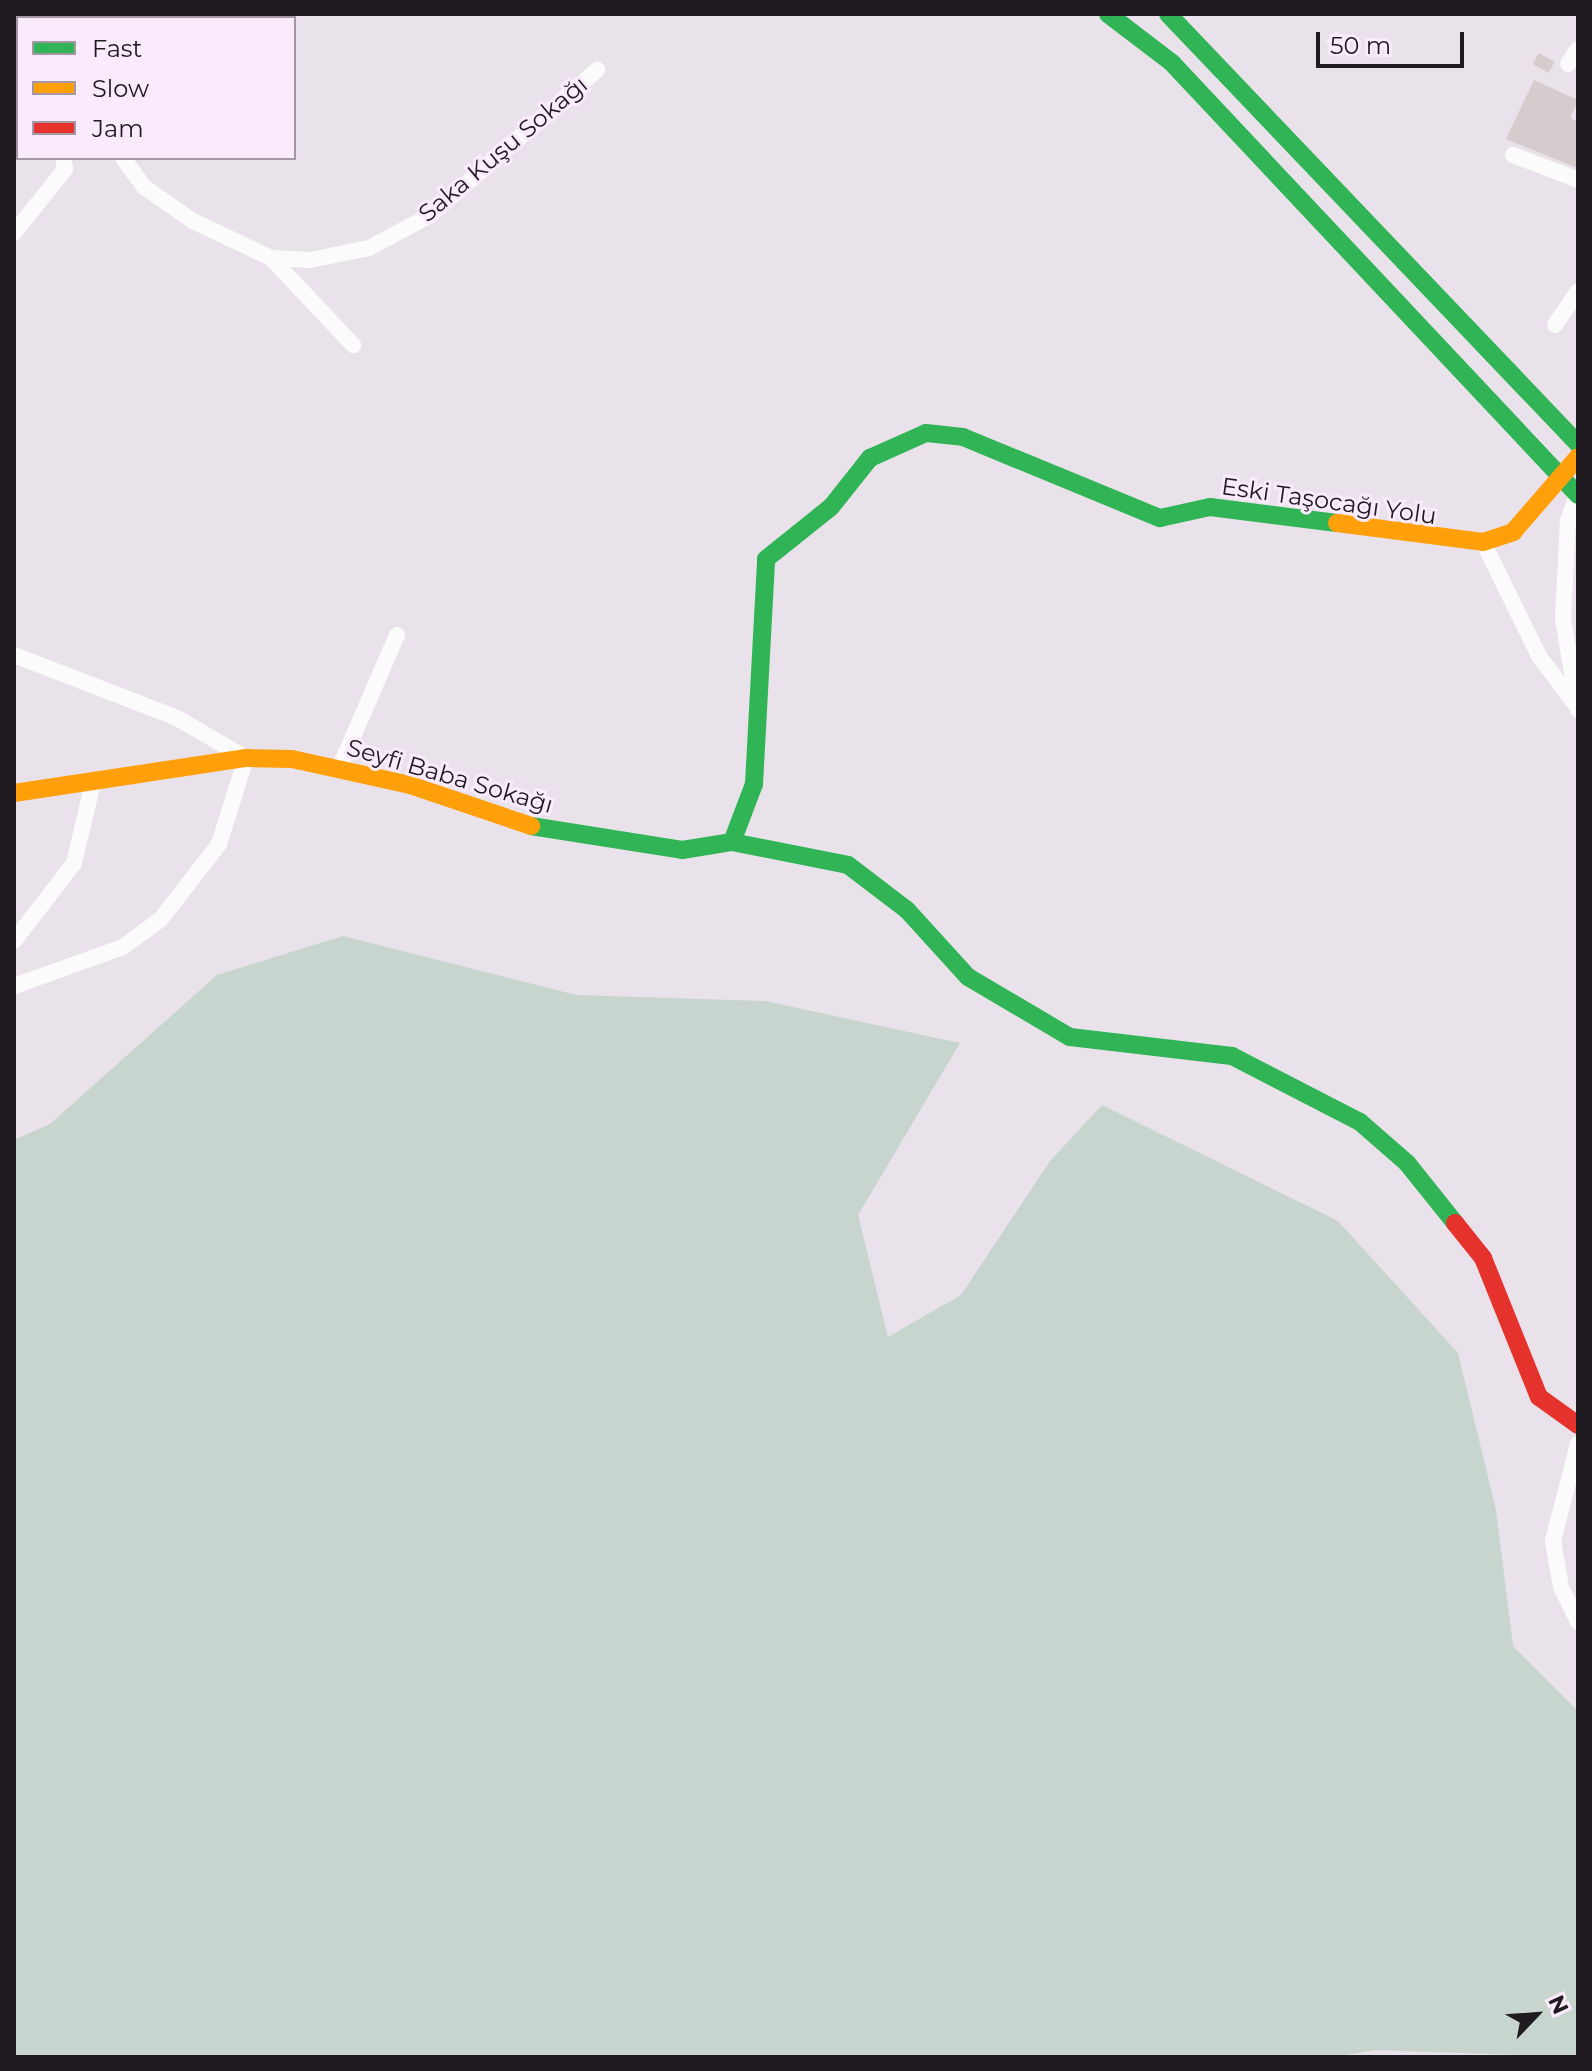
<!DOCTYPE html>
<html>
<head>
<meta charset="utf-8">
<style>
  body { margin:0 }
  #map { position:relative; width:1592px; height:2071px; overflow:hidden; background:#e9e2ea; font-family:Montserrat,sans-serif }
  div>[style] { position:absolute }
  .green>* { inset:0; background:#c7d5ce }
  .building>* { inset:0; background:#d6cbcd; transform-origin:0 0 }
  .street>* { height:16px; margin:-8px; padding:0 8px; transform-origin:8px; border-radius:8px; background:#fcfbfc }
  .fast>* { height:18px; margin:-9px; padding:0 9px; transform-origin:9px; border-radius:9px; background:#30b455 }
  .slow>* { height:18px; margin:-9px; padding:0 9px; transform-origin:9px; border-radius:9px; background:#ff9f0a }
  .jam>* { height:18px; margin:-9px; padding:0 9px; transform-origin:9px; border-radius:9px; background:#e5322d }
  span { translate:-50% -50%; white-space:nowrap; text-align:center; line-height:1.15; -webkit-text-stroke:6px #faebfc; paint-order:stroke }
  .street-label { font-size:24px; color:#201b20 }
  .frame { position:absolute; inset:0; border:16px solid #201b20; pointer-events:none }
  .legend { position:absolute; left:16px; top:16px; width:280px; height:144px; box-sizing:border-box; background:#faebfc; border:2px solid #a398a4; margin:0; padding:10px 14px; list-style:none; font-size:24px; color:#201b20 }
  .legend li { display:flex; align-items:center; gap:16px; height:40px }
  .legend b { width:40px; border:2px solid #a398a4 }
  .north { position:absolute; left:1496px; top:1975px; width:80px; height:80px; -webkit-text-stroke:6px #faebfc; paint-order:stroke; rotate:65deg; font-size:22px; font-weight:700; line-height:32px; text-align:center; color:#201b20 }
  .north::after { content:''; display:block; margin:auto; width:28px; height:36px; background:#201b20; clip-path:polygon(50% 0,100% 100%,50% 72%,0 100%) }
  .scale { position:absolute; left:1316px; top:32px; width:148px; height:36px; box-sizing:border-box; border:4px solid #201b20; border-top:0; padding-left:10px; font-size:24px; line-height:28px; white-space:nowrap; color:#201b20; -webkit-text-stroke:6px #faebfc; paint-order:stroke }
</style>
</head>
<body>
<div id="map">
  <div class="green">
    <i style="clip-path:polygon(343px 936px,576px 995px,765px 1001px,960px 1043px,858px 1215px,888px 1337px,961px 1295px,1050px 1161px,1102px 1105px,1338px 1221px,1458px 1353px,1496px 1510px,1513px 1646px,1578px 1711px,1578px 2057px,1375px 2050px,1335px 2057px,14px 2057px,14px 1140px,50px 1124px,217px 975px)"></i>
  </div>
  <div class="building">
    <i style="left:1539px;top:53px;width:18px;height:13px;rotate:29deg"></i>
    <i style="clip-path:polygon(1534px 80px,1578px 100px,1570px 118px,1578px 122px,1577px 168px,1506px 139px)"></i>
  </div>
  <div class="street">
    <i style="left:94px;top:18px;width:9px;rotate:-27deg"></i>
    <i style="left:14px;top:58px;width:4px;rotate:-27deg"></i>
    <i style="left:1568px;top:64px;width:18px;rotate:-56deg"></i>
    <i style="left:14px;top:90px;width:5px;rotate:37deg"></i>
    <i style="left:1513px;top:155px;width:70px;rotate:21deg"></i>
    <i style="left:123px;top:158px;width:36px;rotate:54deg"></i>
    <i style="left:144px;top:187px;width:60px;rotate:34.8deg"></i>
    <i style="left:193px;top:221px;width:86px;rotate:25.4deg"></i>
    <i style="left:271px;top:258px;width:39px;rotate:3deg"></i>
    <i style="left:310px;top:260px;width:60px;rotate:-11.5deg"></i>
    <i style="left:369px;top:248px;width:68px;rotate:-28.1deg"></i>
    <i style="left:429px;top:216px;width:223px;rotate:-41deg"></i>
    <i style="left:14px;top:233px;width:82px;rotate:-51.4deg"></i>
    <i style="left:65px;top:169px;width:11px;rotate:-100deg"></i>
    <i style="left:271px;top:258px;width:120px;rotate:46.7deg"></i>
    <i style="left:1555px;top:325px;width:41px;rotate:-55.9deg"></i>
    <i style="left:1578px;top:493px;width:29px;rotate:110deg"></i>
    <i style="left:1568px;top:520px;width:99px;rotate:92.9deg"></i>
    <i style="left:1563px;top:619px;width:92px;rotate:80.6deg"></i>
    <i style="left:1483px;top:542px;width:127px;rotate:63.8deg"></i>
    <i style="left:1539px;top:656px;width:60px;rotate:53.1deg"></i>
    <i style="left:14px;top:655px;width:175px;rotate:21.1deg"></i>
    <i style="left:177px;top:718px;width:80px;rotate:30.1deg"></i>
    <i style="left:246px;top:758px;width:90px;rotate:107.4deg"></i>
    <i style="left:219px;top:844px;width:95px;rotate:127.7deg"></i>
    <i style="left:161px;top:919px;width:47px;rotate:143.6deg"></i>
    <i style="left:123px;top:947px;width:116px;rotate:160.3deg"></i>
    <i style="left:339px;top:769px;width:146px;rotate:-66.6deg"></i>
    <i style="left:14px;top:941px;width:98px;rotate:-52.4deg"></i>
    <i style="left:74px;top:863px;width:78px;rotate:-76.7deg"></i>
    <i style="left:1578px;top:1444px;width:100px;rotate:104.5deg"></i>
    <i style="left:1553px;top:1541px;width:47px;rotate:80.1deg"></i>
    <i style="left:1561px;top:1587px;width:39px;rotate:64deg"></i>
  </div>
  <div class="fast">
    <i style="left:1108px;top:14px;width:81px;rotate:37.4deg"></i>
    <i style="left:1172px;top:63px;width:593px;rotate:46.78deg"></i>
    <i style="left:1168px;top:14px;width:594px;rotate:46.36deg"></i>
    <i style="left:531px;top:826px;width:153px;rotate:9deg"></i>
    <i style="left:682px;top:850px;width:51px;rotate:-9.1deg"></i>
    <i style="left:732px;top:842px;width:118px;rotate:11.2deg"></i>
    <i style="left:848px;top:865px;width:74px;rotate:37.3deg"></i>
    <i style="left:907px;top:910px;width:91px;rotate:47.7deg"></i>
    <i style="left:968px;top:977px;width:118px;rotate:30.5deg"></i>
    <i style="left:1070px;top:1037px;width:163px;rotate:6.7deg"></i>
    <i style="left:1232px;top:1056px;width:144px;rotate:27.3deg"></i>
    <i style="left:1360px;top:1122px;width:62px;rotate:41.1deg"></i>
    <i style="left:1407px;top:1163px;width:77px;rotate:51.3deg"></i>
    <i style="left:732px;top:842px;width:62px;rotate:-69.2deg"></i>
    <i style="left:754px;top:784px;width:225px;rotate:-86.9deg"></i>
    <i style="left:766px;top:559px;width:83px;rotate:-38.7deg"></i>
    <i style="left:831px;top:507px;width:63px;rotate:-51.5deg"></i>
    <i style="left:870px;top:458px;width:61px;rotate:-24.1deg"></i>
    <i style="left:926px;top:433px;width:37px;rotate:6deg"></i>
    <i style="left:963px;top:437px;width:213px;rotate:22.4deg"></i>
    <i style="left:1160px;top:518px;width:51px;rotate:-12.4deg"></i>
    <i style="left:1210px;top:507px;width:128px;rotate:7.2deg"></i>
  </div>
  <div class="slow">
    <i style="left:1337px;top:523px;width:147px;rotate:7.4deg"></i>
    <i style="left:1483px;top:542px;width:32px;rotate:-18deg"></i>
    <i style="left:1513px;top:532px;width:99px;rotate:-49.1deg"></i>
    <i style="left:14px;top:793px;width:235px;rotate:-8.6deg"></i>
    <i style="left:246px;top:758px;width:46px;rotate:1.2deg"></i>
    <i style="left:292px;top:759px;width:121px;rotate:12.4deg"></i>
    <i style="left:410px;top:785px;width:128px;rotate:18.7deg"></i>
  </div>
  <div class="jam">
    <i style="left:1455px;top:1223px;width:45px;rotate:51.3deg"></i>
    <i style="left:1483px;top:1258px;width:150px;rotate:68.1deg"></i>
    <i style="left:1539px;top:1397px;width:48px;rotate:35.7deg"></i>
  </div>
  <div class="street-label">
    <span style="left:503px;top:149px;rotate:-40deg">Saka Kuşu Sokağı</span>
    <span style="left:1329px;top:501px;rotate:8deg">Eski Taşocağı Yolu</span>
    <span style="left:450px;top:776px;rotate:16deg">Seyfi Baba Sokağı</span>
  </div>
  <div class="frame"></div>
  <ul class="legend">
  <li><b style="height:10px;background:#30b455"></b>Fast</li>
  <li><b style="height:10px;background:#ff9f0a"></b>Slow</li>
  <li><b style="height:10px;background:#e5322d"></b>Jam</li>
  </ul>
  <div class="north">N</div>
  <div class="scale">50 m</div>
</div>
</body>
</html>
